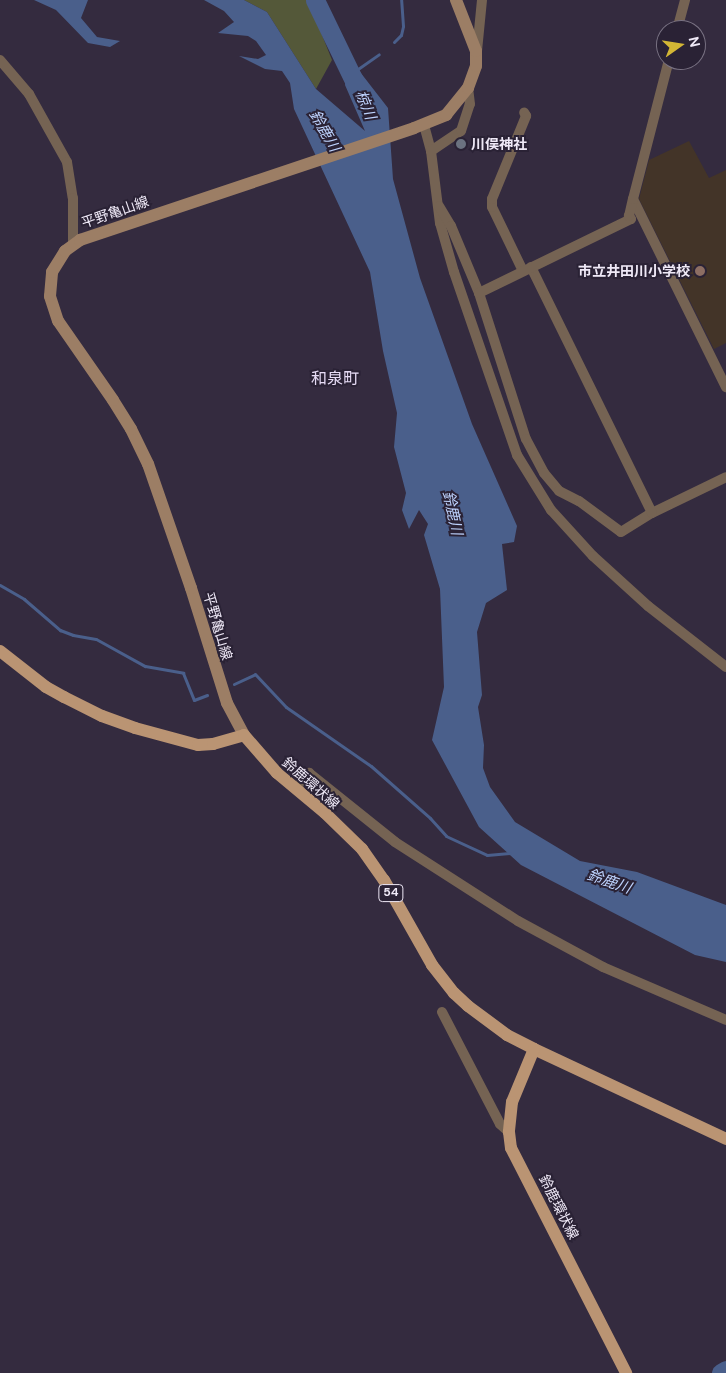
<!DOCTYPE html>
<html>
<head>
<meta charset="utf-8">
<style>
  body { margin:0 }
  #map { position:relative; width:726px; height:1373px; overflow:hidden; background:#342b3f; font-family:"DM Sans","Noto Sans JP",sans-serif }
  div>[style] { position:absolute }
  .education>* { inset:0; background:#433428 }
  .green>* { inset:0; background:#545839 }
  .water>* { inset:0; background:#4a5f8b }
  .stream>* { height:3px; margin:-1.5px; padding:0 1.5px; transform-origin:1.5px; border-radius:1.5px; background:#4a5f8b }
  .river>* { height:19px; margin:-9.5px; padding:0 9.5px; transform-origin:9.5px; border-radius:9.5px; background:#4a5f8b }
  .street>* { height:10px; margin:-5px; padding:0 5px; transform-origin:5px; border-radius:5px; background:#756353 }
  .secondary>* { height:12px; margin:-6px; padding:0 6px; transform-origin:6px; border-radius:6px; background:#9c7e65 }
  .primary>* { height:12px; margin:-6px; padding:0 6px; transform-origin:6px; border-radius:6px; background:#ba9473 }
  .dots>* { width:14px; height:14px; translate:-50% -50%; box-sizing:border-box; border:2px solid #2a2235; border-radius:50% }
  span { translate:-50% -50%; white-space:nowrap; text-align:center; line-height:1.15; -webkit-text-stroke:4px #2a2235; paint-order:stroke }
  .shield-label span { padding:1px 4px; background:#2a2235; border:1px solid; border-radius:4px; -webkit-text-stroke-width:0 }
  .shield-label { font-size:12px; color:#efe9f7; font-weight:700 }
  .poi-label { font-size:14px; color:#efe9f7; font-weight:700 }
  .left { translate:0 -50%; text-align:left }
  .right { translate:-100% -50%; text-align:right }
  .street-label { font-size:14px; color:#efe9f7 }
  .water-label { font-size:15px; color:#bed3fe; font-style:italic }
  .quarter-label { font-size:16px; color:#e6dbf5 }
  .north { position:absolute; left:656px; top:20px; width:50px; height:50px; box-sizing:border-box; background:#2a2235; border:1px solid #797283; border-radius:50%; rotate:77deg; font-size:14px; font-weight:700; line-height:20px; text-align:center; color:#efe9f7 }
  .north::after { content:''; display:block; margin:auto; width:18px; height:22px; background:#d3b635; clip-path:polygon(50% 0,100% 100%,50% 72%,0 100%) }
</style>
</head>
<body>
<div id="map">
  <div class="education">
    <i style="clip-path:polygon(689px 141px,709px 178px,726px 170px,726px 343px,714px 349px,639px 199px,649px 160px)"></i>
  </div>
  <div class="green">
    <i style="clip-path:polygon(244px 0,308px 0,332px 60px,316px 89px,267px 12px)"></i>
  </div>
  <div class="water">
    <i style="clip-path:polygon(34px 0,88px 0,81px 18px,97px 37px,120px 41px,110px 47px,88px 43px,56px 10px)"></i>
    <i style="clip-path:polygon(204px 0,244px 0,267px 12px,316px 89px,365px 131px,345px 85px,350px 59px,388px 108px,393px 179px,420px 278px,472px 424px,517px 526px,514px 542px,502px 544px,507px 590px,486px 603px,477px 632px,482px 695px,478px 707px,484px 745px,483px 768px,490px 787px,515px 822px,580px 861px,637px 872px,726px 905px,726px 962px,695px 955px,521px 865px,479px 827px,432px 740px,444px 687px,440px 589px,424px 535px,428px 524px,419px 510px,409px 529px,402px 510px,406px 493px,394px 447px,397px 413px,383px 351px,370px 272px,294px 109px,290px 83px,282px 71px,265px 69px,239px 56px,258px 59px,266px 55px,256px 41px,248px 36px,218px 33px,234px 22px,224px 11px)"></i>
  </div>
  <div class="stream">
    <i style="left:394px;top:42px;width:10px;rotate:-45deg"></i>
    <i style="left:401px;top:35px;width:9px;rotate:-77deg"></i>
    <i style="left:403px;top:26px;width:26px;rotate:-94deg"></i>
    <i style="left:355px;top:71px;width:29px;rotate:-35deg"></i>
    <i style="left:0;top:585px;width:28px;rotate:30deg"></i>
    <i style="left:24px;top:599px;width:48px;rotate:40.7deg"></i>
    <i style="left:60px;top:630px;width:14px;rotate:21deg"></i>
    <i style="left:73px;top:635px;width:23px;rotate:10deg"></i>
    <i style="left:96px;top:639px;width:56px;rotate:28.9deg"></i>
    <i style="left:145px;top:666px;width:39px;rotate:10deg"></i>
    <i style="left:183px;top:673px;width:29px;rotate:68deg"></i>
    <i style="left:194px;top:700px;width:14px;rotate:-21deg"></i>
    <i style="left:234px;top:684px;width:23px;rotate:-25deg"></i>
    <i style="left:255px;top:674px;width:45px;rotate:46.8deg"></i>
    <i style="left:286px;top:707px;width:103px;rotate:34.8deg"></i>
    <i style="left:371px;top:766px;width:79px;rotate:41.4deg"></i>
    <i style="left:430px;top:818px;width:24px;rotate:48deg"></i>
    <i style="left:446px;top:836px;width:45px;rotate:24.9deg"></i>
    <i style="left:487px;top:855px;width:23px;rotate:-5deg"></i>
  </div>
  <div class="river">
    <i style="left:315px;top:0;width:99px;rotate:64.2deg"></i>
    <i style="left:721px;top:1373px;width:6px;rotate:-31deg"></i>
  </div>
  <div class="street">
    <i style="left:677px;top:30px;width:31px;rotate:-75deg"></i>
    <i style="left:477px;top:51px;width:51px;rotate:-84.4deg"></i>
    <i style="left:0;top:60px;width:45px;rotate:49.5deg"></i>
    <i style="left:29px;top:94px;width:78px;rotate:60.8deg"></i>
    <i style="left:67px;top:162px;width:36px;rotate:81deg"></i>
    <i style="left:73px;top:198px;width:46px;rotate:90deg"></i>
    <i style="left:424px;top:125px;width:27px;rotate:75deg"></i>
    <i style="left:431px;top:151px;width:73px;rotate:82.9deg"></i>
    <i style="left:440px;top:223px;width:51px;rotate:74.1deg"></i>
    <i style="left:454px;top:272px;width:194px;rotate:71deg"></i>
    <i style="left:517px;top:455px;width:65px;rotate:58.3deg"></i>
    <i style="left:551px;top:510px;width:62px;rotate:47.6deg"></i>
    <i style="left:593px;top:556px;width:74px;rotate:42.3deg"></i>
    <i style="left:648px;top:606px;width:99px;rotate:38deg"></i>
    <i style="left:431px;top:151px;width:36px;rotate:-34deg"></i>
    <i style="left:461px;top:131px;width:28px;rotate:-72deg"></i>
    <i style="left:470px;top:104px;width:16px;rotate:-97deg"></i>
    <i style="left:633px;top:199px;width:210px;rotate:63.7deg"></i>
    <i style="left:439px;top:206px;width:23px;rotate:59deg"></i>
    <i style="left:451px;top:226px;width:73px;rotate:67.3deg"></i>
    <i style="left:479px;top:293px;width:153px;rotate:72.2deg"></i>
    <i style="left:526px;top:439px;width:38px;rotate:62deg"></i>
    <i style="left:544px;top:473px;width:23px;rotate:50deg"></i>
    <i style="left:559px;top:491px;width:22px;rotate:27deg"></i>
    <i style="left:579px;top:501px;width:52px;rotate:36.4deg"></i>
    <i style="left:621px;top:532px;width:36px;rotate:-32deg"></i>
    <i style="left:652px;top:513px;width:82px;rotate:-25.9deg"></i>
    <i style="left:531px;top:267px;width:274px;rotate:63.8deg"></i>
    <i style="left:523px;top:271px;width:71px;rotate:-115.8deg"></i>
    <i style="left:492px;top:207px;width:8px;rotate:-90deg"></i>
    <i style="left:492px;top:199px;width:90px;rotate:-67.7deg"></i>
    <i style="left:526px;top:116px;width:4px;rotate:-117deg"></i>
    <i style="left:479px;top:293px;width:169px;rotate:-26deg"></i>
    <i style="left:631px;top:219px;width:4px;rotate:-124deg"></i>
    <i style="left:629px;top:216px;width:17px;rotate:-77deg"></i>
    <i style="left:633px;top:199px;width:144px;rotate:-75.5deg"></i>
    <i style="left:296px;top:789px;width:21px;rotate:-51deg"></i>
    <i style="left:309px;top:773px;width:110px;rotate:38.7deg"></i>
    <i style="left:395px;top:842px;width:146px;rotate:32.7deg"></i>
    <i style="left:518px;top:921px;width:97px;rotate:28.4deg"></i>
    <i style="left:603px;top:967px;width:134px;rotate:23.3deg"></i>
    <i style="left:442px;top:1012px;width:126px;rotate:62.6deg"></i>
    <i style="left:500px;top:1124px;width:12px;rotate:42deg"></i>
  </div>
  <div class="secondary">
    <i style="left:244px;top:735px;width:36px;rotate:-118deg"></i>
    <i style="left:227px;top:703px;width:121px;rotate:-107.4deg"></i>
    <i style="left:191px;top:588px;width:131px;rotate:-109.1deg"></i>
    <i style="left:148px;top:464px;width:39px;rotate:-116deg"></i>
    <i style="left:131px;top:429px;width:34px;rotate:-122deg"></i>
    <i style="left:113px;top:400px;width:96px;rotate:-124.8deg"></i>
    <i style="left:58px;top:321px;width:26px;rotate:-108deg"></i>
    <i style="left:50px;top:296px;width:24px;rotate:-85deg"></i>
    <i style="left:52px;top:272px;width:25px;rotate:-58deg"></i>
    <i style="left:65px;top:251px;width:19px;rotate:-36deg"></i>
    <i style="left:80px;top:240px;width:352px;rotate:-18.5deg"></i>
    <i style="left:414px;top:128px;width:35px;rotate:-22deg"></i>
    <i style="left:446px;top:115px;width:35px;rotate:-51deg"></i>
    <i style="left:468px;top:88px;width:23px;rotate:-70deg"></i>
    <i style="left:476px;top:66px;width:15px;rotate:-90deg"></i>
    <i style="left:476px;top:51px;width:55px;rotate:-111.4deg"></i>
  </div>
  <div class="primary">
    <i style="left:0;top:651px;width:58px;rotate:38deg"></i>
    <i style="left:46px;top:687px;width:21px;rotate:29deg"></i>
    <i style="left:64px;top:697px;width:42px;rotate:26.6deg"></i>
    <i style="left:102px;top:716px;width:35px;rotate:20deg"></i>
    <i style="left:135px;top:728px;width:65px;rotate:15.1deg"></i>
    <i style="left:198px;top:745px;width:15px;rotate:-4deg"></i>
    <i style="left:213px;top:744px;width:32px;rotate:-16deg"></i>
    <i style="left:244px;top:735px;width:50px;rotate:49deg"></i>
    <i style="left:277px;top:773px;width:62px;rotate:39.8deg"></i>
    <i style="left:325px;top:813px;width:52px;rotate:44.2deg"></i>
    <i style="left:362px;top:849px;width:38px;rotate:55deg"></i>
    <i style="left:384px;top:880px;width:98px;rotate:60.5deg"></i>
    <i style="left:432px;top:965px;width:36px;rotate:52deg"></i>
    <i style="left:454px;top:993px;width:19px;rotate:43deg"></i>
    <i style="left:468px;top:1006px;width:49px;rotate:36.6deg"></i>
    <i style="left:507px;top:1035px;width:30px;rotate:27deg"></i>
    <i style="left:534px;top:1049px;width:212px;rotate:25.1deg"></i>
    <i style="left:534px;top:1049px;width:57px;rotate:112.5deg"></i>
    <i style="left:512px;top:1102px;width:30px;rotate:96deg"></i>
    <i style="left:509px;top:1132px;width:16px;rotate:83deg"></i>
    <i style="left:511px;top:1148px;width:253px;rotate:62.9deg"></i>
  </div>
  <div class="dots">
    <i style="left:461px;top:144px;background:#6b7280"></i>
    <i style="left:700px;top:271px;background:#8d6e63"></i>
  </div>
  <div class="shield-label">
    <span style="left:391px;top:893px">54</span>
  </div>
  <div class="poi-label">
    <span class="left" style="left:471px;top:144px">川俣神社</span>
    <span class="right" style="left:690px;top:271px">市立井田川小学校</span>
  </div>
  <div class="street-label">
    <span style="left:115px;top:212px;rotate:-19deg">平野亀山線</span>
    <span style="left:218px;top:626px;rotate:74deg">平野亀山線</span>
    <span style="left:311px;top:783px;rotate:41deg">鈴鹿環状線</span>
    <span style="left:559px;top:1207px;rotate:63deg">鈴鹿環状線</span>
  </div>
  <div class="water-label">
    <span style="left:365px;top:105px;rotate:68deg">椋川</span>
    <span style="left:324px;top:131px;rotate:60deg">鈴鹿川</span>
    <span style="left:452px;top:513px;rotate:78deg">鈴鹿川</span>
    <span style="left:609px;top:882px;rotate:19deg">鈴鹿川</span>
  </div>
  <div class="quarter-label">
    <span style="left:335px;top:379px">和泉町</span>
  </div>
  <div class="north">N</div>
</div>
</body>
</html>
